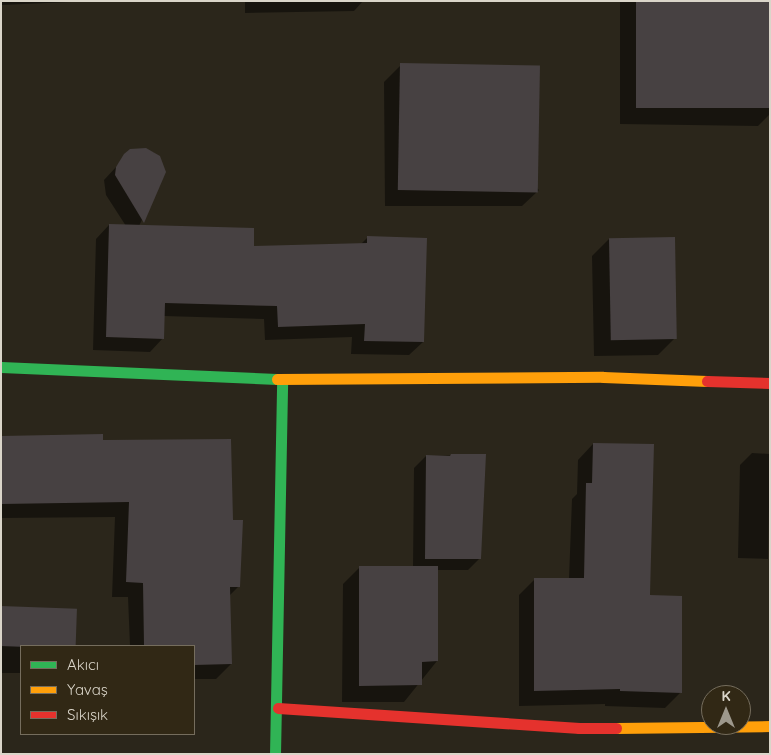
<!DOCTYPE html>
<html>
<head>
<meta charset="utf-8">
<style>
  body { margin:0 }
  #map { position:relative; width:771px; height:755px; overflow:hidden; background:#2b261b; font-family:Quicksand,sans-serif }
  div>[style] { position:absolute }
  .shadow>* { inset:0; background:#0007 }
  .building>* { inset:0; background:#474142; transform-origin:0 0 }
  .fast>* { height:11px; margin:-5.5px; padding:0 5.5px; transform-origin:5.5px; border-radius:5.5px; background:#30b455 }
  .slow>* { height:11px; margin:-5.5px; padding:0 5.5px; transform-origin:5.5px; border-radius:5.5px; background:#ff9f0a }
  .jam>* { height:11px; margin:-5.5px; padding:0 5.5px; transform-origin:5.5px; border-radius:5.5px; background:#e5322d }
  span { translate:-50% -50%; white-space:nowrap; text-align:center; line-height:1.15; -webkit-text-stroke:4.5px #312815; paint-order:stroke }
  .frame { position:absolute; inset:0; border:2px solid #dad5c9; pointer-events:none }
  .legend { position:absolute; left:20px; top:645px; width:175px; height:90px; box-sizing:border-box; background:#312815; border:1px solid #756d5d; margin:0; padding:6px 9px; list-style:none; font-size:15px; color:#dad5c9 }
  .legend li { display:flex; align-items:center; gap:10px; height:25px }
  .legend b { width:25px; border:1px solid #756d5d }
  .north { position:absolute; left:701px; top:685px; width:50px; height:50px; box-sizing:border-box; background:#312815; border:1px solid #756d5d; border-radius:50%; rotate:0deg; font-size:14px; font-weight:700; line-height:20px; text-align:center; color:#dad5c9 }
  .north::after { content:''; display:block; margin:auto; width:18px; height:22px; background:#9d988c; clip-path:polygon(50% 0,100% 100%,50% 72%,0 100%) }
</style>
</head>
<body>
<div id="map">
  <div class="shadow">
    <i style="clip-path:polygon(1px 1px,94px 1px,1px 5px)"></i>
    <i style="clip-path:polygon(245px 1px,363px 1px,354px 11px,245px 13px)"></i>
    <i style="clip-path:polygon(620px 1px,770px 1px,770px 114px,758px 126px,620px 124px)"></i>
    <i style="clip-path:polygon(401px 65px,539px 190px,522px 206px,385px 206px,384px 82px)"></i>
    <i style="clip-path:polygon(131px 151px,153px 152px,158px 156px,165px 172px,139px 226px,252px 247px,360px 245px,367px 238px,423px 342px,409px 355px,351px 354px,352px 337px,265px 340px,264px 319px,164px 316px,163px 338px,150px 352px,93px 350px,96px 239px,109px 225px,126px 226px,106px 195px,104px 180px)"></i>
    <i style="clip-path:polygon(609px 239px,675px 338px,658px 355px,594px 356px,592px 256px)"></i>
    <i style="clip-path:polygon(1px 437px,101px 442px,231px 521px,238px 587px,229px 596px,231px 664px,216px 679px,194px 679px,194px 646px,130px 646px,128px 597px,112px 597px,115px 517px,1px 518px)"></i>
    <i style="clip-path:polygon(593px 444px,681px 692px,665px 708px,605px 706px,605px 704px,519px 706px,519px 595px,535px 579px,569px 579px,572px 499px,577px 494px,578px 460px)"></i>
    <i style="clip-path:polygon(752px 453px,770px 454px,768px 559px,738px 558px,740px 465px)"></i>
    <i style="clip-path:polygon(485px 455px,480px 558px,468px 570px,436px 570px,437px 661px,404px 702px,342px 702px,343px 584px,360px 567px,413px 567px,414px 468px,426px 456px)"></i>
    <i style="clip-path:polygon(1px 608px,76px 610px,75px 646px,21px 646px,21px 673px,1px 673px)"></i>
  </div>
  <div class="building">
    <i style="left:636px;top:1px;width:134px;height:107px"></i>
    <i style="left:400px;top:63px;width:140px;height:127px;rotate:1deg"></i>
    <i style="clip-path:polygon(146px 148px,160px 156px,166px 172px,144px 223px,115px 175px,116px 167px,124px 154px,130px 149px)"></i>
    <i style="clip-path:polygon(109px 224px,254px 228px,254px 246px,367px 243px,367px 236px,427px 238px,424px 342px,364px 341px,365px 324px,278px 327px,277px 306px,165px 303px,164px 339px,106px 337px)"></i>
    <i style="left:675px;top:237px;width:102px;height:66px;rotate:89deg"></i>
    <i style="clip-path:polygon(103px 434px,103px 440px,231px 439px,233px 520px,243px 520px,240px 587px,230px 587px,232px 664px,194px 665px,194px 646px,144px 646px,143px 583px,126px 582px,129px 502px,1px 504px,1px 436px)"></i>
    <i style="clip-path:polygon(593px 443px,654px 444px,650px 595px,682px 596px,682px 693px,620px 691px,620px 689px,534px 691px,534px 578px,584px 578px,586px 483px,592px 483px)"></i>
    <i style="clip-path:polygon(451px 454px,486px 454px,481px 559px,425px 559px,426px 455px,450px 456px)"></i>
    <i style="clip-path:polygon(359px 566px,438px 566px,438px 661px,422px 662px,422px 685px,359px 686px)"></i>
    <i style="left:1px;top:606px;width:76px;height:40px;rotate:2deg"></i>
  </div>
  <div class="fast">
    <i style="left:1px;top:367px;width:276px;rotate:2.5deg"></i>
    <i style="left:275px;top:754px;width:375px;rotate:-88.9deg"></i>
  </div>
  <div class="slow">
    <i style="left:277px;top:379px;width:326px;rotate:-0.4deg"></i>
    <i style="left:603px;top:377px;width:104px;rotate:2.2deg"></i>
    <i style="left:616px;top:728px;width:154px;rotate:-0.7deg"></i>
  </div>
  <div class="jam">
    <i style="left:707px;top:381px;width:63px;rotate:1.8deg"></i>
    <i style="left:278px;top:708px;width:302px;rotate:3.8deg"></i>
    <i style="left:579px;top:728px;width:37px"></i>
  </div>
  <div class="frame"></div>
  <ul class="legend">
  <li><b style="height:6px;background:#30b455"></b>Akıcı</li>
  <li><b style="height:6px;background:#ff9f0a"></b>Yavaş</li>
  <li><b style="height:6px;background:#e5322d"></b>Sıkışık</li>
  </ul>
  <div class="north">K</div>
</div>
</body>
</html>
